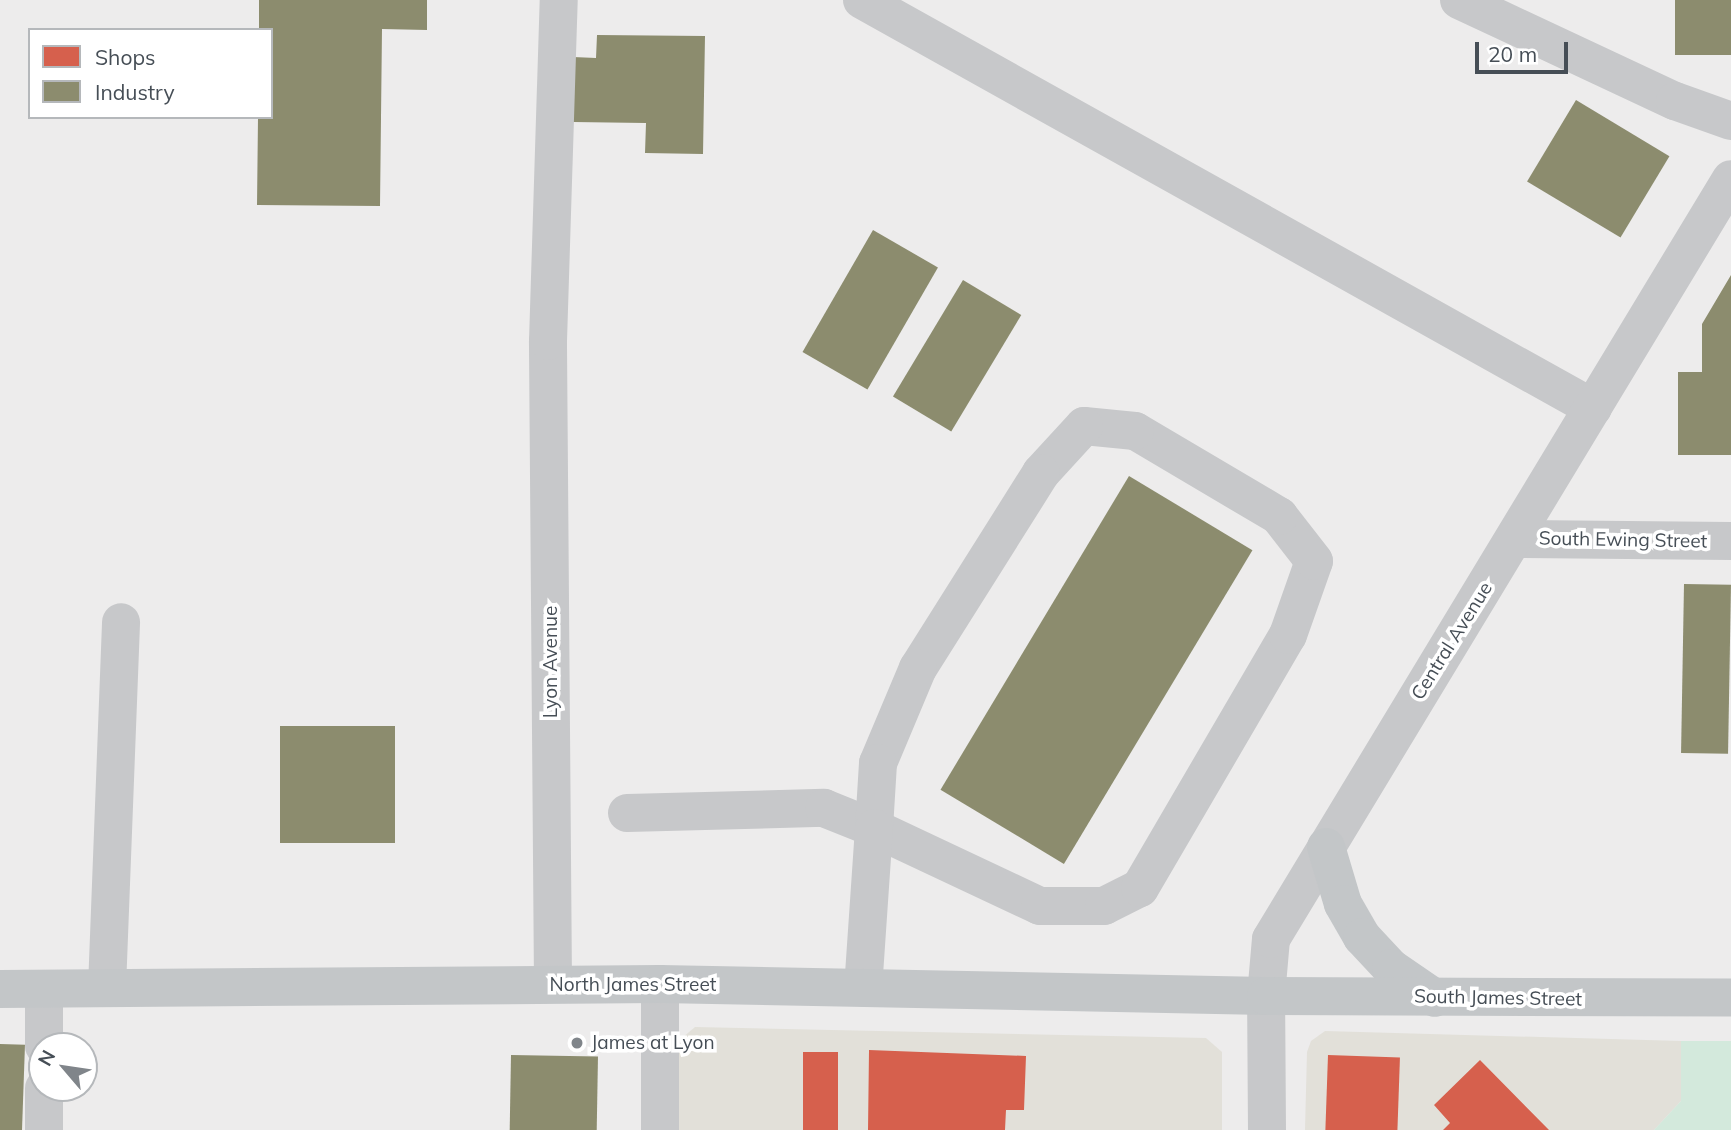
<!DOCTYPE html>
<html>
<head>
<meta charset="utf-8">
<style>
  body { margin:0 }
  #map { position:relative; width:1731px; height:1130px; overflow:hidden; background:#edecec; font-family:Mulish,sans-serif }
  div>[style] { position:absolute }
  .commercial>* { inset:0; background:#e2e0d9 }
  .green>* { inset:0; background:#d3e9dc }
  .shops>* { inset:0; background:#d6604d; transform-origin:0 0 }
  .industry>* { inset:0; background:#8c8c6e; transform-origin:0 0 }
  .minor>* { height:38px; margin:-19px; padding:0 19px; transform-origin:19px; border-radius:19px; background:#c7c8ca }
  .major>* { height:38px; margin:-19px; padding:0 19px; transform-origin:19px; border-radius:19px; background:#c3c6c8 }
  .dots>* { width:19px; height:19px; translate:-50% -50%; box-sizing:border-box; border:4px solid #fff; border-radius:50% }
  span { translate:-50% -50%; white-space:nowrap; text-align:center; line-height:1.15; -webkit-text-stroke:7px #fff; paint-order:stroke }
  .street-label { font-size:19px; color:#464e56 }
  .poi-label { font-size:19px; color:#464e56 }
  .left { translate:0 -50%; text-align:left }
  .legend { position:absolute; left:28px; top:28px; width:245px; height:91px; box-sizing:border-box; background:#fff; border:2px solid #b5b8bb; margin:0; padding:9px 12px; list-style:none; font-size:21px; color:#464e56 }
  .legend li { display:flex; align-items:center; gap:14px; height:35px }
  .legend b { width:35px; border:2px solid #b5b8bb }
  .north { position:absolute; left:28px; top:1032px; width:70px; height:70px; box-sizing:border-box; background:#fff; border:2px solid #b5b8bb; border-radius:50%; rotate:299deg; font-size:19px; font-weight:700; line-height:28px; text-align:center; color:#464e56 }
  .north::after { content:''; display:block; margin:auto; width:24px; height:32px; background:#80858a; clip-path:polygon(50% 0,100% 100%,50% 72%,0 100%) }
  .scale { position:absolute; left:1475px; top:42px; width:93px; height:32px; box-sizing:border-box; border:4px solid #464e56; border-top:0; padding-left:9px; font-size:21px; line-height:24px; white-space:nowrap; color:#464e56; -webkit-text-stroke:5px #fff; paint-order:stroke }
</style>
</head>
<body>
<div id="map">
  <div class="commercial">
    <i style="clip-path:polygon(695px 1027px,1206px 1038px,1222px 1052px,1222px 1130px,677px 1130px,679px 1049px,682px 1038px)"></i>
    <i style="clip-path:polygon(1325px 1031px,1681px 1041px,1681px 1101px,1654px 1130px,1305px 1130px,1307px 1052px,1311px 1041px)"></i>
  </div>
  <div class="green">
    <i style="clip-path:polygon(1681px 1041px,1731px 1041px,1731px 1130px,1654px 1130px,1681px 1101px)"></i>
  </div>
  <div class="shops">
    <i style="clip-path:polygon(869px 1050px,1026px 1056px,1024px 1110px,1006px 1110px,1005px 1130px,868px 1130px)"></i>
    <i style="left:803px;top:1052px;width:35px;height:78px"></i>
    <i style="left:1328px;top:1055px;width:72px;height:75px;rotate:2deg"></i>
    <i style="clip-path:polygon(1480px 1060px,1549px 1130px,1443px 1130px,1450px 1123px,1434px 1105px)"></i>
  </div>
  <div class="industry">
    <i style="clip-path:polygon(259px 0,427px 0,427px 30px,382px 29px,380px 206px,257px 205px,258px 117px,271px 117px,271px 30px,259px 30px)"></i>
    <i style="left:1675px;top:0;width:56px;height:55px"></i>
    <i style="clip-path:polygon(597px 35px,705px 36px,703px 154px,645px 153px,646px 123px,573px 122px,573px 57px,596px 58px)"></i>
    <i style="left:1576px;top:100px;width:109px;height:95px;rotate:31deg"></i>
    <i style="left:873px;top:230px;width:75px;height:141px;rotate:30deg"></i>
    <i style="clip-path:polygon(1731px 275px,1731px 455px,1678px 455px,1678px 372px,1702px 372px,1702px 324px)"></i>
    <i style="left:963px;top:280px;width:68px;height:136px;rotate:31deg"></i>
    <i style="left:1129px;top:476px;width:144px;height:366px;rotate:31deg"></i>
    <i style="left:1684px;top:584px;width:47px;height:169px;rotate:1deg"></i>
    <i style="left:280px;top:726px;width:115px;height:117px"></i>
    <i style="left:0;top:1044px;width:25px;height:86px;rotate:2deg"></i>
    <i style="left:511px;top:1055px;width:87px;height:75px;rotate:1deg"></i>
  </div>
  <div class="minor">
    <i style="left:862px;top:0;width:837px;rotate:29.17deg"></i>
    <i style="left:1459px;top:0;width:238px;rotate:25.1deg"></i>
    <i style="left:1675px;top:101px;width:59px;rotate:19.7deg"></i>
    <i style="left:1514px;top:539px;width:217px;rotate:0.5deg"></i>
    <i style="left:627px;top:813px;width:197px;rotate:-1.5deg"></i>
    <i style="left:824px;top:808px;width:54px;rotate:21.8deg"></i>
    <i style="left:874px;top:828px;width:183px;rotate:25.2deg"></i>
    <i style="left:1040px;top:906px;width:64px"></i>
    <i style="left:1104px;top:906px;width:40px;rotate:-26.6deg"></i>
    <i style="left:1140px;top:888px;width:293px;rotate:-59.7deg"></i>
    <i style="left:1288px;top:635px;width:78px;rotate:-70.6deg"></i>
    <i style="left:1314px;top:561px;width:57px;rotate:-127.9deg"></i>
    <i style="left:1279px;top:516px;width:167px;rotate:-149.4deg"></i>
    <i style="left:1135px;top:431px;width:51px;rotate:-174.4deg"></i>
    <i style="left:1084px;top:426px;width:64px;rotate:132.5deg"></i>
    <i style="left:1041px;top:473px;width:231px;rotate:122.2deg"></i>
    <i style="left:918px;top:668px;width:103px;rotate:112.8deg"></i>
    <i style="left:878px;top:763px;width:65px;rotate:93.5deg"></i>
    <i style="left:874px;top:828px;width:160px;rotate:93.9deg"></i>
    <i style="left:553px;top:984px;width:643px;rotate:-90.45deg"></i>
    <i style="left:548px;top:341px;width:341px;rotate:-88.2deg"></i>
    <i style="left:107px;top:988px;width:366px;rotate:-87.8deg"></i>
    <i style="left:44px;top:989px;width:57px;rotate:90deg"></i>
    <i style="left:44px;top:1088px;width:42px;rotate:90deg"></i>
    <i style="left:660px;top:1130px;width:146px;rotate:-90deg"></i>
    <i style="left:1267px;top:1130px;width:134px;rotate:-90.4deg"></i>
    <i style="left:1266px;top:996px;width:57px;rotate:-85deg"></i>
    <i style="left:1271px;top:939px;width:888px;rotate:-58.82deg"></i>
  </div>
  <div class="major">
    <i style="left:1326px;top:847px;width:59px;rotate:73.4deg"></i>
    <i style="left:1343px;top:904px;width:38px;rotate:60deg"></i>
    <i style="left:1362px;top:937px;width:42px;rotate:46.9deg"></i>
    <i style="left:1391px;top:968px;width:53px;rotate:34.3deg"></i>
    <i style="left:0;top:989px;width:660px;rotate:-0.43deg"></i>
    <i style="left:660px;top:984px;width:606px;rotate:1.13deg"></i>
    <i style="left:1266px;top:996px;width:465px;rotate:0.2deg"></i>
  </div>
  <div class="dots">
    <i style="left:577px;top:1043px;background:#80858a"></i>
  </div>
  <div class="street-label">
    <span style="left:1623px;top:540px;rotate:1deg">South Ewing Street</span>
    <span style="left:1452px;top:641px;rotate:-58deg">Central Avenue</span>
    <span style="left:551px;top:662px;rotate:-90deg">Lyon Avenue</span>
    <span style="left:633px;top:985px">North James Street</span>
    <span style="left:1498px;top:998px;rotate:1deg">South James Street</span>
  </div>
  <div class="poi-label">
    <span class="left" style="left:591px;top:1043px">James at Lyon</span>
  </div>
  <ul class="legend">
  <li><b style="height:19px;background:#d6604d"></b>Shops</li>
  <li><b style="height:19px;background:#8c8c6e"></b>Industry</li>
  </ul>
  <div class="north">N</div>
  <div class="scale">20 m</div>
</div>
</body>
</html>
